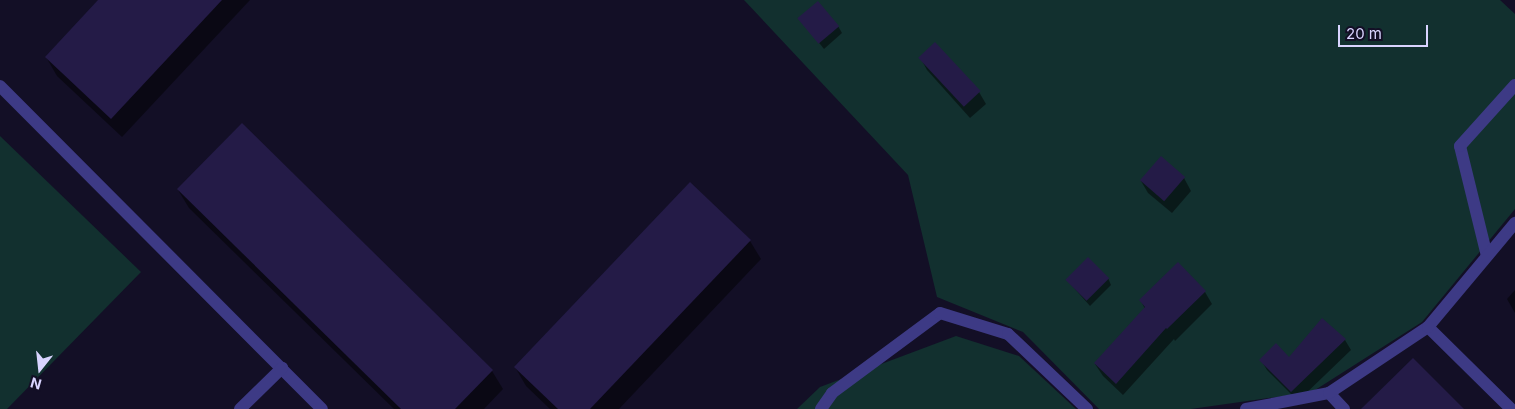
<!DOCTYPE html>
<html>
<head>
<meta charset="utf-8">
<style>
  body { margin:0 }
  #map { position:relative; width:1515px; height:409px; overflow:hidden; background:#130f26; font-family:Inter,sans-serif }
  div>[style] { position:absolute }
  .green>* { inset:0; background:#12302f }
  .shadow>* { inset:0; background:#0007 }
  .building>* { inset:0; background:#241b47; transform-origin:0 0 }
  .minor>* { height:12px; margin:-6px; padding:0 6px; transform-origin:6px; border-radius:6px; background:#3d3a85 }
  span { translate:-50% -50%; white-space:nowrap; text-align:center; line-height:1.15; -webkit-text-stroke:4.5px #130f26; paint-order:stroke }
  .north { position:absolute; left:15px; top:344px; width:50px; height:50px; -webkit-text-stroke:4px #130f26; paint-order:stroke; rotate:196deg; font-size:14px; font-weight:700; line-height:20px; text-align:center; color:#d9d4ff }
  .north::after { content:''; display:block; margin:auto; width:18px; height:22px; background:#d9d4ff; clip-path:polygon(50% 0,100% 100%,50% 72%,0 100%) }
  .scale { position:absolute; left:1338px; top:25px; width:90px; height:22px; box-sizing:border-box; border:2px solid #d9d4ff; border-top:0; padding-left:6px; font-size:15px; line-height:18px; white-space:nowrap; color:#d9d4ff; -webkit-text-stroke:4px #130f26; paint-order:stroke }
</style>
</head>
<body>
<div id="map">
  <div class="green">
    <i style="clip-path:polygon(744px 0,1500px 0,1515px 14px,1515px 209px,1422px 322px,1312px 392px,1191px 409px,1099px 409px,1023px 332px,937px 297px,908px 175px)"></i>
    <i style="clip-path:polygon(0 136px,141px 272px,7px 409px,0 409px)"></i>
    <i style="clip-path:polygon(956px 336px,1019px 356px,1076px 409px,797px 409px,820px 387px)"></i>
  </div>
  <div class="shadow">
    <i style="clip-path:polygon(100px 0,250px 0,122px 137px,57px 76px,46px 57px)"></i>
    <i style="clip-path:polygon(800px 19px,838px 26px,842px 33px,824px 49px)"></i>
    <i style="clip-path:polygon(920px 57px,979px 92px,986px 104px,970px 118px,927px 70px)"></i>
    <i style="clip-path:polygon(1184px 178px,1191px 191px,1172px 213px,1148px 193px,1141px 181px)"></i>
    <i style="clip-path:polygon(178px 190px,492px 371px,503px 389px,484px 409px,394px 409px,189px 208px)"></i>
    <i style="clip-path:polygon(750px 241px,761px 259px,619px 409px,550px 409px,526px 386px,515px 367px)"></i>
    <i style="clip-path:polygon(1178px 264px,1205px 292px,1212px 304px,1175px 341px,1174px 339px,1123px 395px,1103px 376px,1095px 364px,1145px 309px,1141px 301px)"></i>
    <i style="clip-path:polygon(1108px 278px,1111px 285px,1090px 306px,1067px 280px)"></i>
    <i style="clip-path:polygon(1515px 290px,1515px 313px,1507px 299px)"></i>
    <i style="clip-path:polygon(1322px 320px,1345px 340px,1351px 350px,1298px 401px,1267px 370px,1261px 360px,1289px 359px)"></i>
  </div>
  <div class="building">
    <i style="clip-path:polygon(98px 0,222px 0,111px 119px,45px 57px)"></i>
    <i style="left:818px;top:1px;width:33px;height:27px;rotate:50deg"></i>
    <i style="left:935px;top:42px;width:67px;height:23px;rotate:47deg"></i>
    <i style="clip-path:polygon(242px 123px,493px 370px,455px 409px,401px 409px,177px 189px)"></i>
    <i style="left:1161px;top:156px;width:32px;height:32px;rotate:41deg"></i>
    <i style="clip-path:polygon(690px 182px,751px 240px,590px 409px,558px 409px,514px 367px)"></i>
    <i style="left:1088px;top:257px;width:30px;height:32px;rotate:45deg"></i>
    <i style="clip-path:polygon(1178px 262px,1206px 291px,1167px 329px,1166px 328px,1116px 384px,1094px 363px,1145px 307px,1139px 300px)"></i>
    <i style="clip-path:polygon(1322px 318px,1346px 339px,1291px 392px,1259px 360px,1276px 343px,1289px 357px)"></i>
    <i style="clip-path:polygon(1413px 358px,1464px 409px,1361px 409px)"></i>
  </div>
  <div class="minor">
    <i style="left:0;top:86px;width:456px;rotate:45.1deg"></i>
    <i style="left:1487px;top:256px;width:113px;rotate:-103.8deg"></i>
    <i style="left:1460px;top:146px;width:82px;rotate:-48deg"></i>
    <i style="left:1428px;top:327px;width:115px;rotate:44.6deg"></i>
    <i style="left:1329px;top:393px;width:22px;rotate:47deg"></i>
    <i style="left:240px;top:409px;width:59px;rotate:-44.3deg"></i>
    <i style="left:821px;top:409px;width:19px;rotate:-55deg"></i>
    <i style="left:832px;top:393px;width:134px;rotate:-36.5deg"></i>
    <i style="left:940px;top:313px;width:71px;rotate:17.2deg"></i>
    <i style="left:1008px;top:334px;width:109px;rotate:43.5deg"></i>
    <i style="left:1246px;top:409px;width:85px;rotate:-10.9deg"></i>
    <i style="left:1329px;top:393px;width:119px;rotate:-33.7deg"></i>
    <i style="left:1428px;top:327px;width:136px;rotate:-50.1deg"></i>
  </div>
  <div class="north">N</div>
  <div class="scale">20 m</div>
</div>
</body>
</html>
